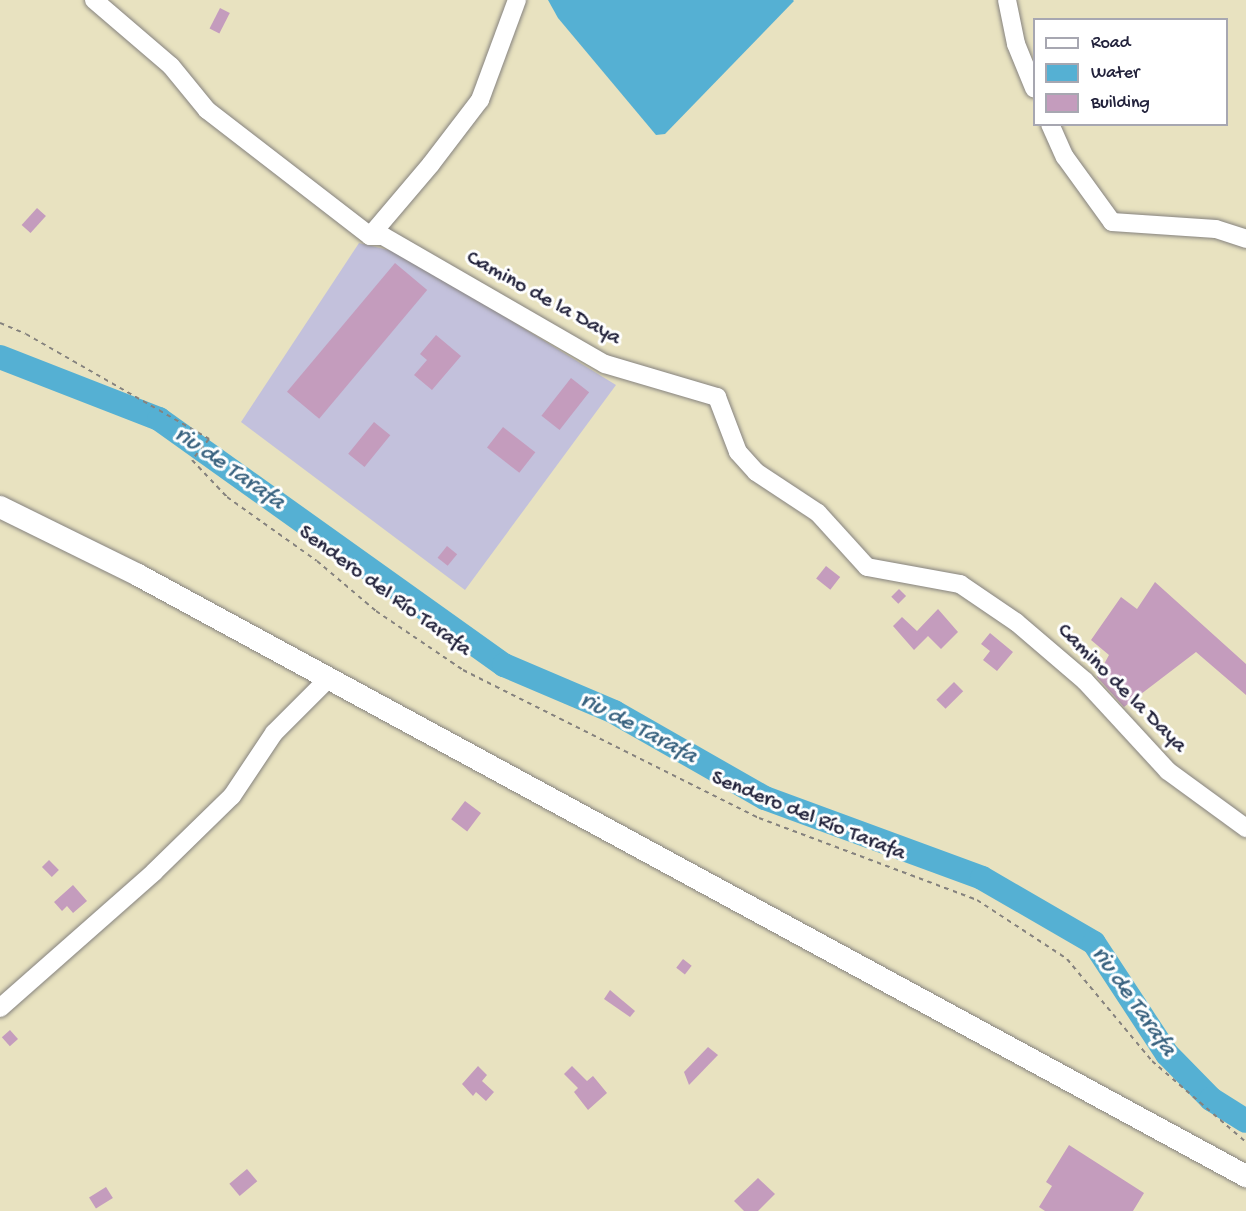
<!DOCTYPE html>
<html>
<head>
<meta charset="utf-8">
<style>
  body { margin:0 }
  #map { position:relative; width:1246px; height:1211px; overflow:hidden; background:#e8e2c0; font-family:"Gochi Hand",sans-serif }
  div>[style] { position:absolute }
  .industrial>* { inset:0; background:#c3c1dc }
  .water>* { inset:0; background:#55b0d3 }
  .river>* { height:24px; margin:-12px; padding:0 12px; transform-origin:12px; border-radius:12px; background:#55b0d3 }
  .building>* { inset:0; background:#c49cbd; transform-origin:0 0 }
  .path>* { height:2px; margin-top:-1px; transform-origin:0; background:repeating-linear-gradient(90deg,#85827e 0 4.5px,transparent 0 9px) }
  .roads { filter:drop-shadow(0 0 2px #85827e) drop-shadow(0 0 2px #85827e) }
  .minor>* { height:18px; margin:-9px; padding:0 9px; transform-origin:9px; border-radius:9px; background:#fff }
  .major>* { height:22px; margin:-11px; padding:0 11px; transform-origin:11px; border-radius:11px; background:#fff }
  span { translate:-50% -50%; white-space:nowrap; text-align:center; line-height:1.15; -webkit-text-stroke:6px #fff; paint-order:stroke }
  .street-label { font-size:22px; color:#22223b }
  .water-label { font-size:24px; color:#39627f; font-style:italic }
  .legend { position:absolute; left:1033px; top:18px; width:195px; height:108px; box-sizing:border-box; background:#fff; border:2px solid #a7a7b1; margin:0; padding:8px 10px; list-style:none; font-size:18px; color:#22223b }
  .legend li { display:flex; align-items:center; gap:12px; height:30px }
  .legend b { width:30px; border:2px solid #a7a7b1 }
</style>
</head>
<body>
<div id="map">
  <div class="industrial">
    <i style="clip-path:polygon(359px 243px,401px 253px,616px 385px,465px 590px,241px 422px)"></i>
  </div>
  <div class="water">
    <i style="clip-path:polygon(548px 0,793px 0,794px 1px,665px 134px,656px 135px,558px 18px)"></i>
  </div>
  <div class="river">
    <i style="left:0;top:357px;width:171px;rotate:21.3deg"></i>
    <i style="left:159px;top:419px;width:424px;rotate:35.5deg"></i>
    <i style="left:504px;top:665px;width:120px;rotate:23.1deg"></i>
    <i style="left:614px;top:712px;width:174px;rotate:29.7deg"></i>
    <i style="left:765px;top:798px;width:231px;rotate:20.2deg"></i>
    <i style="left:982px;top:878px;width:129px;rotate:30.1deg"></i>
    <i style="left:1094px;top:943px;width:133px;rotate:56.7deg"></i>
    <i style="left:1167px;top:1054px;width:63px;rotate:45.6deg"></i>
    <i style="left:1211px;top:1099px;width:41px;rotate:32.2deg"></i>
  </div>
  <div class="building">
    <i style="left:220px;top:8px;width:11px;height:23px;rotate:27deg"></i>
    <i style="left:37px;top:208px;width:12px;height:23px;rotate:42deg"></i>
    <i style="left:395px;top:263px;width:42px;height:168px;rotate:40deg"></i>
    <i style="clip-path:polygon(436px 335px,461px 356px,432px 390px,414px 375px,427px 360px,420px 354px)"></i>
    <i style="left:571px;top:378px;width:23px;height:48px;rotate:38deg"></i>
    <i style="left:374px;top:422px;width:21px;height:41px;rotate:39deg"></i>
    <i style="left:503px;top:427px;width:41px;height:26px;rotate:38deg"></i>
    <i style="left:447px;top:546px;width:13px;height:15px;rotate:39deg"></i>
    <i style="left:826px;top:566px;width:18px;height:16px;rotate:38deg"></i>
    <i style="clip-path:polygon(1155px 582px,1246px 664px,1246px 695px,1196px 652px,1124px 707px,1097px 677px,1109px 655px,1091px 640px,1121px 597px,1137px 609px)"></i>
    <i style="left:899px;top:589px;width:10px;height:11px;rotate:45deg"></i>
    <i style="clip-path:polygon(938px 609px,958px 632px,941px 649px,928px 636px,914px 650px,893px 626px,902px 617px,917px 631px)"></i>
    <i style="clip-path:polygon(990px 633px,1013px 652px,997px 671px,983px 660px,990px 651px,981px 644px)"></i>
    <i style="left:954px;top:682px;width:13px;height:25px;rotate:45deg"></i>
    <i style="left:465px;top:801px;width:20px;height:23px;rotate:37deg"></i>
    <i style="left:49px;top:860px;width:14px;height:10px;rotate:45deg"></i>
    <i style="clip-path:polygon(73px 885px,87px 901px,73px 913px,67px 906px,62px 911px,54px 902px)"></i>
    <i style="left:683px;top:959px;width:11px;height:11px;rotate:38deg"></i>
    <i style="clip-path:polygon(610px 990px,635px 1011px,630px 1017px,604px 999px)"></i>
    <i style="left:10px;top:1030px;width:12px;height:11px;rotate:48deg"></i>
    <i style="clip-path:polygon(708px 1047px,718px 1055px,689px 1085px,684px 1072px)"></i>
    <i style="clip-path:polygon(478px 1066px,487px 1075px,482px 1081px,494px 1092px,486px 1101px,476px 1092px,473px 1096px,462px 1084px)"></i>
    <i style="clip-path:polygon(572px 1066px,587px 1081px,593px 1076px,607px 1093px,588px 1110px,574px 1092px,578px 1088px,564px 1074px)"></i>
    <i style="clip-path:polygon(1069px 1145px,1144px 1193px,1133px 1211px,1045px 1211px,1039px 1207px,1052px 1186px,1046px 1182px)"></i>
    <i style="left:247px;top:1169px;width:16px;height:23px;rotate:50deg"></i>
    <i style="clip-path:polygon(758px 1178px,775px 1194px,758px 1211px,744px 1211px,734px 1201px)"></i>
    <i style="left:106px;top:1187px;width:13px;height:20px;rotate:58deg"></i>
  </div>
  <div class="path">
    <i style="left:0;top:323px;width:28px;rotate:23deg"></i>
    <i style="left:26px;top:334px;width:211px;rotate:29.8deg"></i>
    <i style="left:209px;top:439px;width:27px;rotate:129deg"></i>
    <i style="left:192px;top:460px;width:51px;rotate:46.6deg"></i>
    <i style="left:227px;top:497px;width:110px;rotate:35.4deg"></i>
    <i style="left:317px;top:561px;width:77px;rotate:40.3deg"></i>
    <i style="left:376px;top:611px;width:105px;rotate:34.1deg"></i>
    <i style="left:463px;top:670px;width:331px;rotate:26.6deg"></i>
    <i style="left:759px;top:818px;width:233px;rotate:20.6deg"></i>
    <i style="left:977px;top:900px;width:108px;rotate:33.2deg"></i>
    <i style="left:1067px;top:959px;width:133px;rotate:50.2deg"></i>
    <i style="left:1152px;top:1061px;width:124px;rotate:40.8deg"></i>
  </div>
  <div class="roads">
    <div class="minor">
      <i style="left:94px;top:0;width:101px;rotate:40.6deg"></i>
      <i style="left:171px;top:66px;width:57px;rotate:50.7deg"></i>
      <i style="left:207px;top:110px;width:206px;rotate:37.7deg"></i>
      <i style="left:370px;top:236px;width:13px"></i>
      <i style="left:383px;top:236px;width:256px;rotate:30deg"></i>
      <i style="left:605px;top:364px;width:117px;rotate:16.4deg"></i>
      <i style="left:717px;top:397px;width:59px;rotate:69.1deg"></i>
      <i style="left:738px;top:452px;width:27px;rotate:48deg"></i>
      <i style="left:756px;top:472px;width:74px;rotate:33.5deg"></i>
      <i style="left:818px;top:513px;width:73px;rotate:47.8deg"></i>
      <i style="left:867px;top:567px;width:95px;rotate:10.4deg"></i>
      <i style="left:960px;top:584px;width:68px;rotate:34.2deg"></i>
      <i style="left:1016px;top:622px;width:91px;rotate:40.5deg"></i>
      <i style="left:1085px;top:681px;width:122px;rotate:47.3deg"></i>
      <i style="left:1168px;top:771px;width:97px;rotate:36.2deg"></i>
      <i style="left:1007px;top:0;width:45px;rotate:78.4deg"></i>
      <i style="left:1016px;top:44px;width:48px;rotate:67.8deg"></i>
      <i style="left:1050px;top:124px;width:36px;rotate:66deg"></i>
      <i style="left:1065px;top:157px;width:80px;rotate:54.1deg"></i>
      <i style="left:1112px;top:222px;width:104px;rotate:3.9deg"></i>
      <i style="left:1216px;top:229px;width:32px;rotate:18deg"></i>
      <i style="left:370px;top:236px;width:94px;rotate:-49.7deg"></i>
      <i style="left:431px;top:164px;width:81px;rotate:-52.6deg"></i>
      <i style="left:480px;top:100px;width:107px;rotate:-69.7deg"></i>
      <i style="left:0;top:1008px;width:205px;rotate:-41.4deg"></i>
      <i style="left:154px;top:872px;width:109px;rotate:-44.3deg"></i>
      <i style="left:232px;top:796px;width:76px;rotate:-56.3deg"></i>
      <i style="left:274px;top:733px;width:76px;rotate:-45deg"></i>
    </div>
    <div class="major">
      <i style="left:0;top:507px;width:154px;rotate:26.2deg"></i>
      <i style="left:138px;top:575px;width:1261px;rotate:28.48deg"></i>
    </div>
  </div>
  <div class="street-label">
    <span style="left:543px;top:299px;rotate:29deg">Camino de la Daya</span>
    <span style="left:384px;top:592px;rotate:36deg">Sendero del Río Tarafa</span>
    <span style="left:1121px;top:689px;rotate:45deg">Camino de la Daya</span>
    <span style="left:808px;top:817px;rotate:22deg">Sendero del Río Tarafa</span>
  </div>
  <div class="water-label">
    <span style="left:229px;top:469px;rotate:35deg">riu de Tarafa</span>
    <span style="left:638px;top:729px;rotate:28deg">riu de Tarafa</span>
    <span style="left:1133px;top:1002px;rotate:55deg">riu de Tarafa</span>
  </div>
  <ul class="legend">
  <li><b style="height:8px;background:#fff"></b>Road</li>
  <li><b style="height:16px;background:#55b0d3"></b>Water</li>
  <li><b style="height:16px;background:#c49cbd"></b>Building</li>
  </ul>
</div>
</body>
</html>
